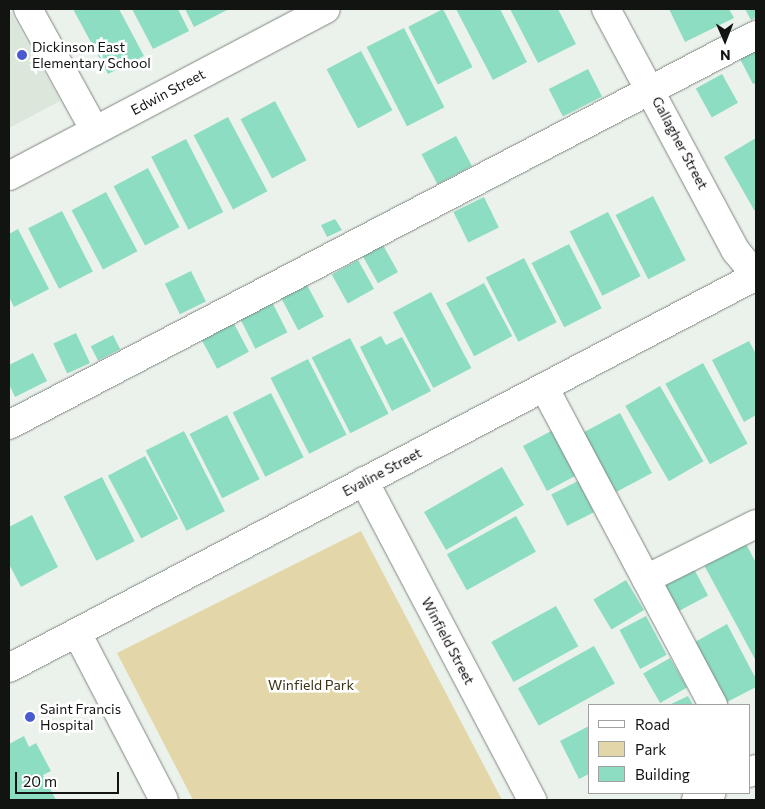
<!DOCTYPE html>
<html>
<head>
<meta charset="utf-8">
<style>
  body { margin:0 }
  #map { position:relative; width:765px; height:809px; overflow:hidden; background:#ebf2eb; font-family:Commissioner,sans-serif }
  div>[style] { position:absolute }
  .built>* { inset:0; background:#dbe7db }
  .green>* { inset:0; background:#e3d6a9 }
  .building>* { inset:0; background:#8dddc2; transform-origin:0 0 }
  .roads { filter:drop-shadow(0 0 1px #808680) drop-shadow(0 0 1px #808680) }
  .minor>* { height:28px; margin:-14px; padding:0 14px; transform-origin:14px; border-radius:14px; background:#fff }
  .dots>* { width:14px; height:14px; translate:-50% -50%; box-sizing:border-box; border:2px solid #fff; border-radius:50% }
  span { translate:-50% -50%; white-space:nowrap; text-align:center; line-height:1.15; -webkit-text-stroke:5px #fff; paint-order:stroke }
  .poi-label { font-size:14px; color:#121412 }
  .left { translate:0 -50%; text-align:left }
  .street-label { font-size:14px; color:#121412 }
  .park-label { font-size:14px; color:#3a3214 }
  .frame { position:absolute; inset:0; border:10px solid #121412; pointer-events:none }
  .legend { position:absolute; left:588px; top:704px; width:162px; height:90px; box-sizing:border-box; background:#fff; border:1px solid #a0a1a0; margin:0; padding:6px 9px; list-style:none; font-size:15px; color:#121412 }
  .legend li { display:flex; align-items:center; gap:10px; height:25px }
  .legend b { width:25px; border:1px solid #a0a1a0 }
  .north { position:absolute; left:700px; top:15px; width:50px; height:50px; -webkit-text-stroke:4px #fff; paint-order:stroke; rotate:179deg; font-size:14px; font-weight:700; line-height:20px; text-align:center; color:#121412 }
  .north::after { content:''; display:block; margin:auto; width:18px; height:22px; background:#121412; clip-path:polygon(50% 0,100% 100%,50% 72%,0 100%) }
  .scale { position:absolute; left:15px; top:772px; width:104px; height:22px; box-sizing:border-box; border:2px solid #121412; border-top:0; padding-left:6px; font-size:15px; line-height:18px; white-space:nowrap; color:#121412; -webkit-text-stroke:4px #fff; paint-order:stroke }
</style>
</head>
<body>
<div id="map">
  <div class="built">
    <i style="clip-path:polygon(9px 9px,60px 101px,9px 128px)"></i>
  </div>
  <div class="green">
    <i style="clip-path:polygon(361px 531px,502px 800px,193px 800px,117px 653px)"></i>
  </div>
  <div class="building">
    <i style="clip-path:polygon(73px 9px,119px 9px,144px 56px,108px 74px)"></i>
    <i style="clip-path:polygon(132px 9px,178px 9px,189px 31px,153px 49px)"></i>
    <i style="clip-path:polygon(185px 9px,229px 9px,194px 27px)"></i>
    <i style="left:443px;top:9px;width:65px;height:39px;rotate:63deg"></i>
    <i style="clip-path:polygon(456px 9px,500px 9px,527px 62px,493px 80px)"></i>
    <i style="clip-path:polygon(510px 9px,558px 9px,576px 44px,538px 63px)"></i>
    <i style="clip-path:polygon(669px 9px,729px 9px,734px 18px,685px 42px)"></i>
    <i style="clip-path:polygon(745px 9px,756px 9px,756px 17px,751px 20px)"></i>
    <i style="left:404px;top:28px;width:89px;height:42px;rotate:63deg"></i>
    <i style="clip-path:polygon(756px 48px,756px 83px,753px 84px,739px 57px)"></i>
    <i style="left:361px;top:51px;width:67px;height:39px;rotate:62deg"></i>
    <i style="left:588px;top:69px;width:31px;height:44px;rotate:63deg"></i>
    <i style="left:722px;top:74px;width:33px;height:30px;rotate:61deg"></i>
    <i style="left:275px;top:101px;width:67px;height:39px;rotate:62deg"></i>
    <i style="left:228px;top:117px;width:84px;height:39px;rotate:62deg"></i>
    <i style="left:456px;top:136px;width:34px;height:39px;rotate:62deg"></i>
    <i style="clip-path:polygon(756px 138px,756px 210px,754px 210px,724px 157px)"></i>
    <i style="left:186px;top:139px;width:82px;height:39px;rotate:63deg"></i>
    <i style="left:148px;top:168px;width:67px;height:39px;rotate:62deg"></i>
    <i style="left:106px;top:192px;width:67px;height:39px;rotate:62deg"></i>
    <i style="left:653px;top:196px;width:72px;height:42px;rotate:63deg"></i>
    <i style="left:484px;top:197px;width:34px;height:34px;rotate:64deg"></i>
    <i style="left:62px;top:211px;width:68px;height:38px;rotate:63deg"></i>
    <i style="left:608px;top:212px;width:72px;height:43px;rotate:63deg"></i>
    <i style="clip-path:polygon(335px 219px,342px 230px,327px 237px,321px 225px)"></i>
    <i style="clip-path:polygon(18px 229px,49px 289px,14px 307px,9px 297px,9px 234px)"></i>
    <i style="left:569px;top:244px;width:72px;height:42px;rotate:63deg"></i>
    <i style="left:383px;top:245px;width:31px;height:23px;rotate:61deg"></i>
    <i style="left:524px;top:258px;width:72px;height:43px;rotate:63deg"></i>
    <i style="left:358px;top:260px;width:33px;height:30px;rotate:61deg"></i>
    <i style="left:191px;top:271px;width:34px;height:29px;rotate:64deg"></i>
    <i style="left:306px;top:283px;width:38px;height:29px;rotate:62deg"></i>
    <i style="left:484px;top:283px;width:60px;height:43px;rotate:62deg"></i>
    <i style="left:431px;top:292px;width:86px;height:43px;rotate:62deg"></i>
    <i style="left:272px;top:302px;width:34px;height:36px;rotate:63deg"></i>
    <i style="left:232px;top:320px;width:36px;height:36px;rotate:62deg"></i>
    <i style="left:76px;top:333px;width:33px;height:25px;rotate:65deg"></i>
    <i style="left:113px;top:335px;width:16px;height:25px;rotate:63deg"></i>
    <i style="clip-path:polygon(381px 336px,386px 345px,402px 337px,431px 391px,392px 411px,360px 347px)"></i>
    <i style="left:350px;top:338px;width:85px;height:43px;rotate:63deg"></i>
    <i style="clip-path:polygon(749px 341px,756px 354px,756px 415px,744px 422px,712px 360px)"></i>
    <i style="clip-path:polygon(33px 353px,47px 381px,15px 397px,9px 384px,9px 365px)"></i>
    <i style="left:308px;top:359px;width:85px;height:42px;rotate:63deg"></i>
    <i style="left:703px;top:363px;width:92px;height:43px;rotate:61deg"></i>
    <i style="left:660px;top:386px;width:87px;height:40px;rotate:60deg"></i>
    <i style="left:271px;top:393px;width:72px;height:43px;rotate:63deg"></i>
    <i style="left:620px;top:413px;width:68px;height:41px;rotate:62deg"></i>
    <i style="left:227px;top:415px;width:72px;height:42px;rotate:63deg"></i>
    <i style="left:553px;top:430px;width:51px;height:34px;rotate:62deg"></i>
    <i style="left:184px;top:431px;width:90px;height:43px;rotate:63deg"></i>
    <i style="left:145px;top:456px;width:71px;height:42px;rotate:62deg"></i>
    <i style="left:502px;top:467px;width:44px;height:90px;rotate:60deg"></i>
    <i style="left:102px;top:477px;width:72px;height:43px;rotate:63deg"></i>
    <i style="left:578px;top:481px;width:35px;height:30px;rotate:63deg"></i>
    <i style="clip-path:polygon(32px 515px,58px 567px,21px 587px,9px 564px,9px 527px)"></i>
    <i style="left:516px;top:516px;width:41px;height:79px;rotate:61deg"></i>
    <i style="clip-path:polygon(746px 544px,756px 563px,756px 661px,704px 565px)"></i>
    <i style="left:694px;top:569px;width:30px;height:34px;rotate:62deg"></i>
    <i style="left:626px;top:580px;width:35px;height:38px;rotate:59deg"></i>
    <i style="left:556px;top:606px;width:46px;height:74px;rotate:61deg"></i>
    <i style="left:646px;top:616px;width:44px;height:30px;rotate:62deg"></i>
    <i style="clip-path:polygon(727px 624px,756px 679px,756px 687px,727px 702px,695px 642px)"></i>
    <i style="left:594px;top:646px;width:43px;height:87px;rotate:61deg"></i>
    <i style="left:670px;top:658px;width:34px;height:31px;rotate:60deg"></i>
    <i style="clip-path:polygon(688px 696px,693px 705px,699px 702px,700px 705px,669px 705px)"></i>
    <i style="clip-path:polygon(589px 726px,589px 774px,579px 779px,560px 741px)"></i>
    <i style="clip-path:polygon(24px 736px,29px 747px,36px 743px,51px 771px,43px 775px,56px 800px,9px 800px,9px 744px)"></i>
  </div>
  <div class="roads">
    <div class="minor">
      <i style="left:28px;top:9px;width:139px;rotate:61.2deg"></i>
      <i style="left:606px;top:9px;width:275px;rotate:61.8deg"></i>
      <i style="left:736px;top:251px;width:32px;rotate:51deg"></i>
      <i style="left:9px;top:176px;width:358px;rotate:-27.8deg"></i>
      <i style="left:544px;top:387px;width:360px;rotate:62deg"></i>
      <i style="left:9px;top:425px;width:843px;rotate:-27.57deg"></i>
      <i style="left:364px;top:481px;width:361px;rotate:62.2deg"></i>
      <i style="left:646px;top:579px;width:123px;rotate:-26.6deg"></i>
      <i style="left:77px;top:633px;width:188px;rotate:62.5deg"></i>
      <i style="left:9px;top:668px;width:844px;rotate:-27.69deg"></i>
      <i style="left:749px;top:773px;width:8px;rotate:-30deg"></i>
      <i style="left:696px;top:800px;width:17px;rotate:-25deg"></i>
    </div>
  </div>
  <div class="dots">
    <i style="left:22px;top:55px;background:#4a5bd0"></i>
    <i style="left:30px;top:717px;background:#4a5bd0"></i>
  </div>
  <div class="poi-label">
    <span class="left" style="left:32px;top:55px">Dickinson East<br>Elementary School</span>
    <span class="left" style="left:40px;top:717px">Saint Francis<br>Hospital</span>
  </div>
  <div class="street-label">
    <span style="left:168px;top:92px;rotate:-28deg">Edwin Street</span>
    <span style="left:680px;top:143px;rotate:62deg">Gallagher Street</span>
    <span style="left:382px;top:472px;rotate:-28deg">Evaline Street</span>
    <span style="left:448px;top:641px;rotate:62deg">Winfield Street</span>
  </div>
  <div class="park-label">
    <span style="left:311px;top:685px">Winfield Park</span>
  </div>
  <div class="frame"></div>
  <ul class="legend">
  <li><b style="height:6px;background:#fff"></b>Road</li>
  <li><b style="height:14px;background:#e3d6a9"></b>Park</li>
  <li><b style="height:14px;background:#8dddc2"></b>Building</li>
  </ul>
  <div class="north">N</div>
  <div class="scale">20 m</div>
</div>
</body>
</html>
